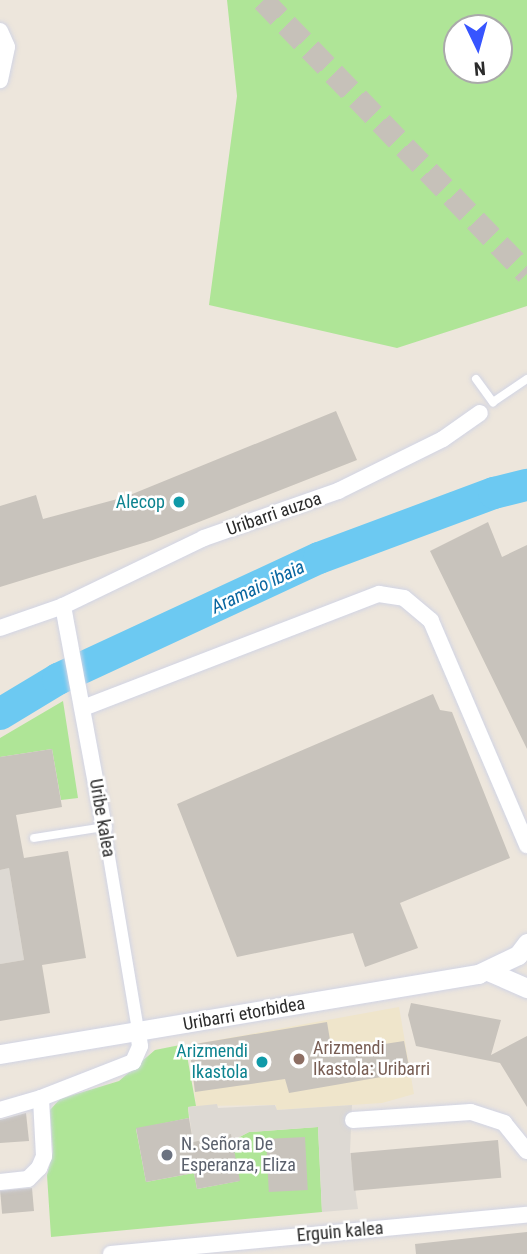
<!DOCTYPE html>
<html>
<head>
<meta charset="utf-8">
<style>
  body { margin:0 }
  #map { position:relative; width:527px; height:1254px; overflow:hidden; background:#ede6dc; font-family:"Roboto Condensed",sans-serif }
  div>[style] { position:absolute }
  .education>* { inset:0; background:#efe5cb }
  .green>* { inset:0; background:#afe597 }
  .plaza>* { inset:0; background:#ddd9d3 }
  .river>* { height:32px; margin:-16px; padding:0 16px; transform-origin:16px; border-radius:16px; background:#6cc9f2 }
  .building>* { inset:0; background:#c8c3bc; transform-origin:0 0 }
  .secondary-tunnel>* { height:23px; margin-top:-11.5px; transform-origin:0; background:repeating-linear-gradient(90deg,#c6c1b9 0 23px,transparent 0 34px) }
  .roads { filter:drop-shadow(0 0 2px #d1d4e4) drop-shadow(0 0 2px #d1d4e4) }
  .service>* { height:8px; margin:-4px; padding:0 4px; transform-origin:4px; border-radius:4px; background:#fff }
  .pedestrian>* { height:12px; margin:-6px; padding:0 6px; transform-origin:6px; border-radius:6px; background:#fff }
  .minor>* { height:16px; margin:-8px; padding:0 8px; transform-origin:8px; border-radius:8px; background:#fff }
  .tertiary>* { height:19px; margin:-9.5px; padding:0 9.5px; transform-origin:9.5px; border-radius:9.5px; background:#fff }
  .dots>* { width:19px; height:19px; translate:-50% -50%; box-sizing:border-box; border:4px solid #fff; border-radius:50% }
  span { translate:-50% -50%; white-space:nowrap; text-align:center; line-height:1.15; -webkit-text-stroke:5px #fff; paint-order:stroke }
  .culture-label { font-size:18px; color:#0d838f }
  .right { translate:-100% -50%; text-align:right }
  .street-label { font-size:18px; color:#2b2b2b }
  .education-label { font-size:18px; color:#785e54 }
  .left { translate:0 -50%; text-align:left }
  .worship-label { font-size:18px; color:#5b616d }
  .water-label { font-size:19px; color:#0966a0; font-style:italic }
  .north { position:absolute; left:443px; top:14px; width:70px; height:70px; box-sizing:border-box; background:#fff; border:2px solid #aaa; border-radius:50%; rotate:175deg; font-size:19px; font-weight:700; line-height:28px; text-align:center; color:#2b2b2b }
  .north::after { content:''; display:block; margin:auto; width:24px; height:32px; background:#3755ff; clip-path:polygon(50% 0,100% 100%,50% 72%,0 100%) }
</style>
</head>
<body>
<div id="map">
  <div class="education">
    <i style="clip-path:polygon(399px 1007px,414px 1094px,382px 1103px,276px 1110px,276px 1105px,196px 1106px,189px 1045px)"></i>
  </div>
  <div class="green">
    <i style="clip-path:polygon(evenodd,227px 0,527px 0,527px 306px,397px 348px,209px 305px,237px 96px,227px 0,457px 28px,499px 28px,499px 70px,457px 70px,457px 28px)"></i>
    <i style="clip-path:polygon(63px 701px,78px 798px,61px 800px,52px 749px,0 757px,0 738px)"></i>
    <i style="clip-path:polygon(185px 1044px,196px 1106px,188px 1107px,189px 1118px,136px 1129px,146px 1182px,194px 1173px,197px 1189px,239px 1181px,232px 1141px,249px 1132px,318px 1127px,322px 1212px,51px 1237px,47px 1175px,53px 1152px,50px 1110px,60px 1099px,119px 1081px,155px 1050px)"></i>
  </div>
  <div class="plaza">
    <i style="clip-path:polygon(9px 868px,24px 960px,0 964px,0 870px)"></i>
    <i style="clip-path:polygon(217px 1104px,218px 1108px,275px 1105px,277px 1110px,352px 1105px,350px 1152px,358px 1209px,322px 1212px,318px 1127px,249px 1132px,232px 1141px,231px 1134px,193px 1142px,188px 1107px)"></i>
  </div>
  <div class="river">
    <i style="left:0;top:714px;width:68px;rotate:-31.1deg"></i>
    <i style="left:58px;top:679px;width:288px;rotate:-24.9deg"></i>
    <i style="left:319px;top:558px;width:187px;rotate:-20.4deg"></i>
    <i style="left:494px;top:493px;width:34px;rotate:-14deg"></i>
  </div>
  <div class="building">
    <i style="clip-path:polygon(336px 411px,357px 460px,153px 540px,0 587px,0 506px,36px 495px,43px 519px,125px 497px)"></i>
    <i style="clip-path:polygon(488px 522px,502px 557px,527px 545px,527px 749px,430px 551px)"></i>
    <i style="clip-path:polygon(433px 694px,440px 710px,452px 712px,510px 858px,400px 903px,418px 948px,365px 967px,353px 933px,237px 957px,177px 804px)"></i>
    <i style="clip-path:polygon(52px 749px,62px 807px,16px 815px,24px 858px,68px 851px,86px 958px,42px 965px,50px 1013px,0 1021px,0 964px,24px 960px,9px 868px,0 870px,0 757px)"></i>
    <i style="clip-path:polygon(411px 1003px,501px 1020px,491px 1055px,527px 1036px,527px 1107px,500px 1063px,416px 1046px,408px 1015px)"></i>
    <i style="clip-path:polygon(327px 1022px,332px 1052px,404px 1041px,410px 1072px,289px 1093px,285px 1079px,195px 1092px,189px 1045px)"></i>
    <i style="clip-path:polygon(26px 1113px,29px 1141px,0 1143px,0 1120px)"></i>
    <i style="clip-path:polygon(189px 1118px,193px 1142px,231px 1134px,240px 1181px,197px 1189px,194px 1173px,146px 1182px,136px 1128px)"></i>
    <i style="left:305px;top:1137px;width:53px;height:39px;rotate:87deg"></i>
    <i style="left:498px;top:1140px;width:38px;height:148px;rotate:85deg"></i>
    <i style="left:32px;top:1188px;width:23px;height:32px;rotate:85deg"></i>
    <i style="clip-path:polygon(527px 1232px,527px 1254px,416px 1254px,415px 1244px)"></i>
  </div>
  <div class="secondary-tunnel">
    <i style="left:263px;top:0;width:380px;rotate:46deg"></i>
  </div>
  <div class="roads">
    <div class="service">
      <i style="left:476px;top:379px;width:29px;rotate:54deg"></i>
      <i style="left:493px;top:402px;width:41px;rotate:-34.1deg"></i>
      <i style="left:34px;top:838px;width:71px;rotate:-8.9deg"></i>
    </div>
    <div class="pedestrian">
      <i style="left:104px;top:827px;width:207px;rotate:80.5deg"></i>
    </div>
    <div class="minor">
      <i style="left:0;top:31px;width:17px;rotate:66deg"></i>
      <i style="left:7px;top:47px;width:34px;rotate:102deg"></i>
      <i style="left:63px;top:606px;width:225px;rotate:79.5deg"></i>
      <i style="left:0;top:628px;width:67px;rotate:-19.2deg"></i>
      <i style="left:63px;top:606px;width:157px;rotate:-25.7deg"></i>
      <i style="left:204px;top:538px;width:142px;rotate:-19.3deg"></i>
      <i style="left:338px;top:491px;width:117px;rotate:-26.3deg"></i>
      <i style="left:443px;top:439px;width:45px;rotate:-35.1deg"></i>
      <i style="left:83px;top:708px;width:317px;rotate:-21.1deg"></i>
      <i style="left:379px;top:594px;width:25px;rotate:9deg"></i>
      <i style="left:404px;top:598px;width:35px;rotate:40deg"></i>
      <i style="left:431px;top:621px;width:244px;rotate:66.8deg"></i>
      <i style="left:0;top:1110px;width:43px;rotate:-16.3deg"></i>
      <i style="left:353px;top:1120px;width:118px;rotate:-3.9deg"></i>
      <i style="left:471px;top:1112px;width:35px;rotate:18deg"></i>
      <i style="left:504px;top:1123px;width:36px;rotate:51deg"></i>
      <i style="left:0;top:1182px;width:28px;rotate:-6deg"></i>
      <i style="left:28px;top:1179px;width:16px;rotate:-45deg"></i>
      <i style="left:39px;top:1168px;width:13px;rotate:-67deg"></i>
      <i style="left:44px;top:1156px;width:58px;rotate:-93deg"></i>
      <i style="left:41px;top:1098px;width:99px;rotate:-21.4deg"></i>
      <i style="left:133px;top:1062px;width:17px;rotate:-66deg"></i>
      <i style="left:140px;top:1046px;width:15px;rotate:-98deg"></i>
      <i style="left:111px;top:1254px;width:418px;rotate:-5.4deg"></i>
    </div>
    <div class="tertiary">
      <i style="left:488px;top:971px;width:43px;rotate:23.6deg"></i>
      <i style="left:0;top:1054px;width:485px;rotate:-9.5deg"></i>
      <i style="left:478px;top:974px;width:44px;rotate:-25.4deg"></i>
      <i style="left:518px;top:955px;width:15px;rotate:-53deg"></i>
    </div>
  </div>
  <div class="dots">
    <i style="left:179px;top:502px;background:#0f9aa8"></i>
    <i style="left:299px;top:1059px;background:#8d6e63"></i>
    <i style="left:262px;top:1062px;background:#0f9aa8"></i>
    <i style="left:167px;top:1155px;background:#6b7280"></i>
  </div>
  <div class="culture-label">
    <span class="right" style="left:165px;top:502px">Alecop</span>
    <span class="right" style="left:248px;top:1062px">Arizmendi<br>Ikastola</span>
  </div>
  <div class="street-label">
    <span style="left:274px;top:514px;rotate:-19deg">Uribarri auzoa</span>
    <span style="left:102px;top:818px;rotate:80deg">Uribe kalea</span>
    <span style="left:244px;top:1014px;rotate:-10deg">Uribarri etorbidea</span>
    <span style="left:340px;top:1232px;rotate:-5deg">Erguin kalea</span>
  </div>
  <div class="education-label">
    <span class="left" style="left:313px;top:1059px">Arizmendi<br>Ikastola: Uribarri</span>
  </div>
  <div class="worship-label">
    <span class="left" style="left:181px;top:1155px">N. Señora De<br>Esperanza, Eliza</span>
  </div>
  <div class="water-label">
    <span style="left:258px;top:587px;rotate:-25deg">Aramaio ibaia</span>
  </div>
  <div class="north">N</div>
</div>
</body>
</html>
